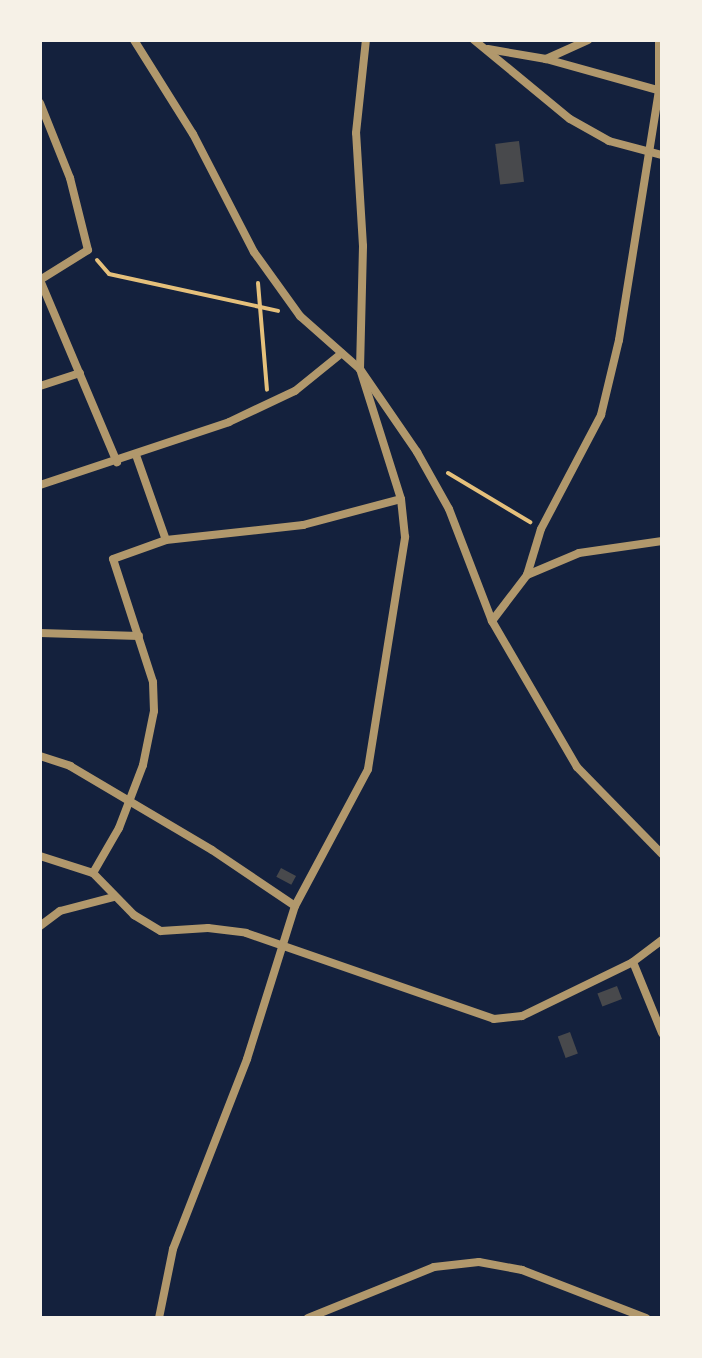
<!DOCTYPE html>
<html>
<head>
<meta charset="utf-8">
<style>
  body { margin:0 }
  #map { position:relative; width:702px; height:1358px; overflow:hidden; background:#14213d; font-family:"Varela Round",sans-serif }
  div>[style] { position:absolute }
  .building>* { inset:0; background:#48494c; transform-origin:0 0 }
  .path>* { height:4px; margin:-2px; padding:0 2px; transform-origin:2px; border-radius:2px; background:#e5c07b }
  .minor>* { height:8px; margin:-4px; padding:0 4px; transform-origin:4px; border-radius:4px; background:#b1986c }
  span { translate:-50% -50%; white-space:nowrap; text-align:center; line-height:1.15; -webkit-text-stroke:6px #f6f1e7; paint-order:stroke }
  .frame { position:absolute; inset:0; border:42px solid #f6f1e7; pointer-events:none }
</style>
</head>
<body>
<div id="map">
  <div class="building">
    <i style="left:519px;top:141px;width:41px;height:24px;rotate:83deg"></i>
    <i style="left:281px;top:868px;width:17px;height:10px;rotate:28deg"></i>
    <i style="left:617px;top:986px;width:14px;height:21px;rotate:69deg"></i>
    <i style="left:570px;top:1032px;width:23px;height:13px;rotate:70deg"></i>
  </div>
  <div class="path">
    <i style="left:97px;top:260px;width:18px;rotate:49deg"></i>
    <i style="left:109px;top:274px;width:173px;rotate:12.3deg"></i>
    <i style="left:258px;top:283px;width:107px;rotate:85.2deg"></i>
    <i style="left:448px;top:473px;width:96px;rotate:30.9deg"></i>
  </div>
  <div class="minor">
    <i style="left:134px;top:40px;width:111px;rotate:57.9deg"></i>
    <i style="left:193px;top:134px;width:133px;rotate:62.7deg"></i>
    <i style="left:254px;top:252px;width:79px;rotate:54.3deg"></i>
    <i style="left:300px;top:316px;width:80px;rotate:41.5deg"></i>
    <i style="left:360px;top:369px;width:101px;rotate:55.5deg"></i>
    <i style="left:417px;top:452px;width:65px;rotate:60.7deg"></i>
    <i style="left:449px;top:509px;width:120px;rotate:69deg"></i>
    <i style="left:492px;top:621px;width:169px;rotate:59.8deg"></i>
    <i style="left:577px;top:767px;width:122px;rotate:45.7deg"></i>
    <i style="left:474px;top:40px;width:124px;rotate:39.5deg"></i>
    <i style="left:570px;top:119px;width:45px;rotate:29.4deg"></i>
    <i style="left:609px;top:141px;width:55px;rotate:14.8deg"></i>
    <i style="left:488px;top:49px;width:59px;rotate:9.8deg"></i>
    <i style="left:546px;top:59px;width:119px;rotate:15.5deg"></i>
    <i style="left:546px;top:59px;width:46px;rotate:-24.3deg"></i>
    <i style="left:40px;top:103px;width:81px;rotate:68.2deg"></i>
    <i style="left:70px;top:178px;width:74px;rotate:76deg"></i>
    <i style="left:88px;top:250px;width:57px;rotate:148deg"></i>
    <i style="left:40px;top:280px;width:198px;rotate:67.1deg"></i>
    <i style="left:40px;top:386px;width:42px;rotate:-18deg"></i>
    <i style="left:136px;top:455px;width:90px;rotate:70.6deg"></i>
    <i style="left:40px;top:485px;width:199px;rotate:-18.4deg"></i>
    <i style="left:229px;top:422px;width:73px;rotate:-25.2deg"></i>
    <i style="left:295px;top:391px;width:60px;rotate:-39deg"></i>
    <i style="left:527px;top:575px;width:48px;rotate:-73.1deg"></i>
    <i style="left:541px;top:529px;width:129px;rotate:-62.2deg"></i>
    <i style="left:601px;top:415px;width:77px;rotate:-76.5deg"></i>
    <i style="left:619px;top:340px;width:252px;rotate:-80.9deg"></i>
    <i style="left:659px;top:91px;width:51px;rotate:-90deg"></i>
    <i style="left:492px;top:621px;width:58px;rotate:-52.7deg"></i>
    <i style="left:527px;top:575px;width:56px;rotate:-22.9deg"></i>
    <i style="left:579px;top:553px;width:84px;rotate:-8.2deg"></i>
    <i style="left:40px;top:633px;width:99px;rotate:1.7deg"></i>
    <i style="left:40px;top:756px;width:32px;rotate:18deg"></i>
    <i style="left:70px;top:766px;width:165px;rotate:30.6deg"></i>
    <i style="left:212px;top:850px;width:100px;rotate:34deg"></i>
    <i style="left:40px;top:856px;width:56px;rotate:17.8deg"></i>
    <i style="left:93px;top:873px;width:52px;rotate:-60deg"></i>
    <i style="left:119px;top:828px;width:67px;rotate:-69.1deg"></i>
    <i style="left:143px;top:765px;width:55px;rotate:-78.5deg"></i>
    <i style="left:154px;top:711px;width:29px;rotate:-92deg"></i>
    <i style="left:153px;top:682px;width:129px;rotate:-108deg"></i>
    <i style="left:113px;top:559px;width:56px;rotate:-19.7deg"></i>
    <i style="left:166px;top:540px;width:138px;rotate:-6.2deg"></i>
    <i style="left:303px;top:525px;width:101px;rotate:-14.9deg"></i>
    <i style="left:93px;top:873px;width:59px;rotate:45.7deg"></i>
    <i style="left:134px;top:915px;width:31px;rotate:31deg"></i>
    <i style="left:161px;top:931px;width:47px;rotate:-3.7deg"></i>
    <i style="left:208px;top:928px;width:38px;rotate:7deg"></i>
    <i style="left:246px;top:933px;width:262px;rotate:19.1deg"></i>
    <i style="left:494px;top:1019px;width:28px;rotate:-6deg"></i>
    <i style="left:522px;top:1016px;width:123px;rotate:-25.9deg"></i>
    <i style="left:40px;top:926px;width:25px;rotate:-37deg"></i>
    <i style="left:60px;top:911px;width:56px;rotate:-14.5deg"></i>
    <i style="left:662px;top:940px;width:36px;rotate:143deg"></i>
    <i style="left:633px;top:962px;width:77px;rotate:67.8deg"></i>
    <i style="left:159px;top:1318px;width:70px;rotate:-78.5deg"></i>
    <i style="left:173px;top:1249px;width:204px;rotate:-68.7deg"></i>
    <i style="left:247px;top:1059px;width:160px;rotate:-72.6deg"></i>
    <i style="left:295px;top:906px;width:155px;rotate:-61.9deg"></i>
    <i style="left:368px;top:769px;width:235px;rotate:-80.9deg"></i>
    <i style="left:405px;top:537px;width:38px;rotate:-96deg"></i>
    <i style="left:401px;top:499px;width:136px;rotate:-107.5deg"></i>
    <i style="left:360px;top:369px;width:123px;rotate:-88.6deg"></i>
    <i style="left:363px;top:246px;width:113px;rotate:-93.5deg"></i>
    <i style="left:356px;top:133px;width:94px;rotate:-83.9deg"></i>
    <i style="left:308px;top:1318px;width:136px;rotate:-22deg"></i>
    <i style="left:434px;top:1267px;width:45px;rotate:-6.3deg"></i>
    <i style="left:479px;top:1262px;width:44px;rotate:10.5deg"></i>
    <i style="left:522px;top:1270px;width:133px;rotate:21.2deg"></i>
  </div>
  <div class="frame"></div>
</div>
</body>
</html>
